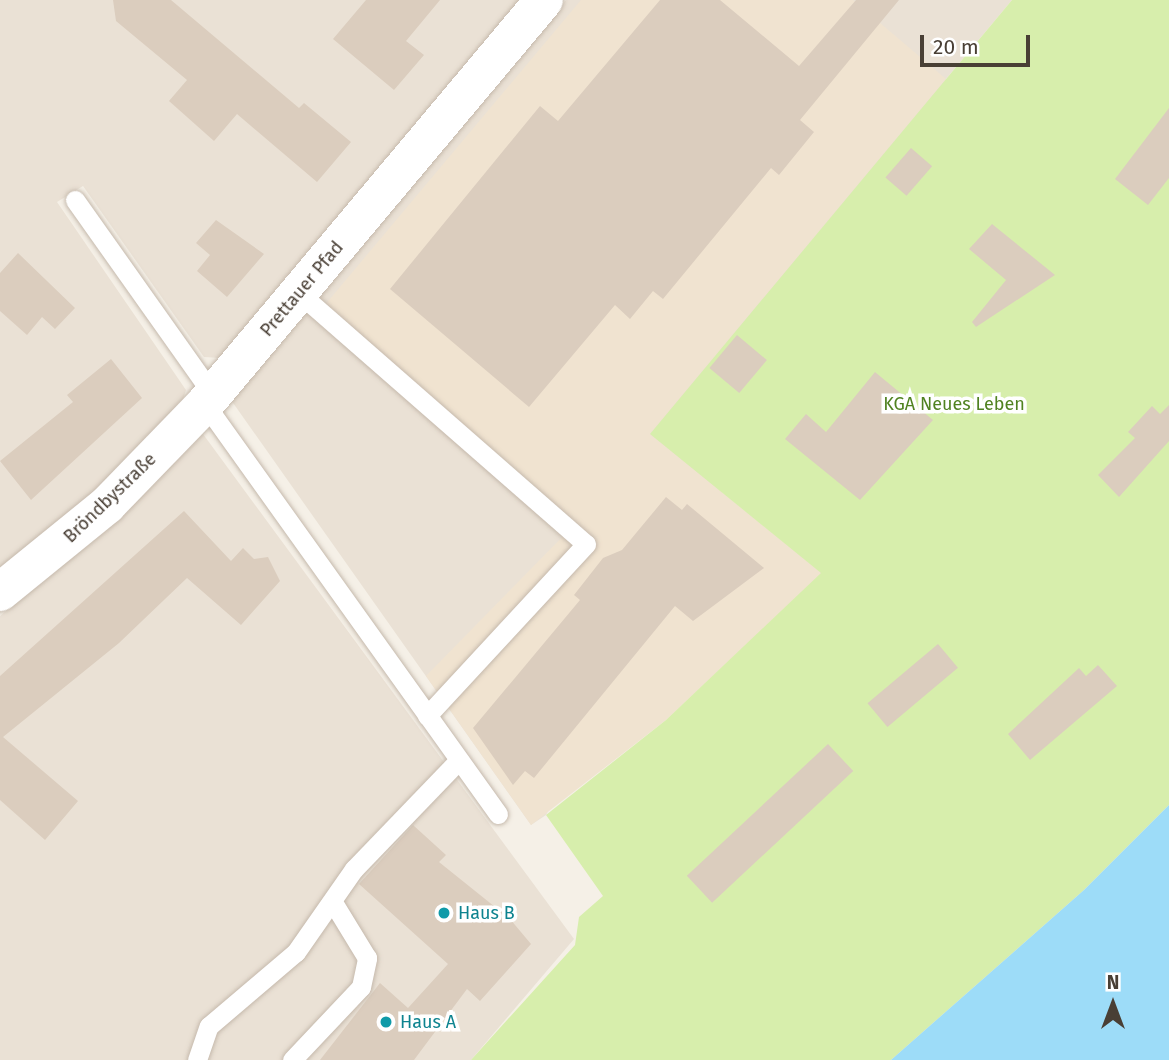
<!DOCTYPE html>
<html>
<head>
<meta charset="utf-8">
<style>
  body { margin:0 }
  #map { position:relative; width:1169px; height:1060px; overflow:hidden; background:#f5f0e7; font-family:"Fira Sans",sans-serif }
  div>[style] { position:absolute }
  .residential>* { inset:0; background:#eae1d5 }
  .education>* { inset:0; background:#f0e3d0 }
  .green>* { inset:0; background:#d7eeac }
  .water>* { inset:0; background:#9ddcf8 }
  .building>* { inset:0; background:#dbcdbe; transform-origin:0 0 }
  .roads { filter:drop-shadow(0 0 2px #c5b9ac) drop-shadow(0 0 2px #c5b9ac) }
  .service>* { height:19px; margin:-9.5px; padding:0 9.5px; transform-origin:9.5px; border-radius:9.5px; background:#fff }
  .minor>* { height:38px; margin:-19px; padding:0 19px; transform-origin:19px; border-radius:19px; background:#fff }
  .dots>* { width:19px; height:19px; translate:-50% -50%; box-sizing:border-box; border:4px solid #fff; border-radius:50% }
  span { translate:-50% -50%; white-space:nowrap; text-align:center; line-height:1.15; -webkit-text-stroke:7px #fff; paint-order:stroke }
  .street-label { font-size:18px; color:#493f35 }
  .park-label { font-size:18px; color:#508221 }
  .culture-label { font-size:18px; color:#0d838f }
  .left { translate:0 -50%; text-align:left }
  .north { position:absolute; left:1078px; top:969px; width:70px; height:70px; -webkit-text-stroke:5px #fff; paint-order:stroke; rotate:0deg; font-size:19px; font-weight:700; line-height:28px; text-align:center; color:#493f35 }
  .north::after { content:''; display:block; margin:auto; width:24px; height:32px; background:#493f35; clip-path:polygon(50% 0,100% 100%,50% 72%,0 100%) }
  .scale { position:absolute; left:920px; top:35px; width:110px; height:32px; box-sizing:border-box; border:4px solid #493f35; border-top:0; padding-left:9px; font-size:21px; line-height:24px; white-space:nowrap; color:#493f35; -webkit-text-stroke:5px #fff; paint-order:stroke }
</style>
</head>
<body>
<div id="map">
  <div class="residential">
    <i style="clip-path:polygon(0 0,523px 0,221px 358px,204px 357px,83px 186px,57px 202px,186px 390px,181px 406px,92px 496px,0 574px)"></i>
    <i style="clip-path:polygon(566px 0,1012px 0,946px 79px,546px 815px,531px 825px,231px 400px)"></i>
    <i style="clip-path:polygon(203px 434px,574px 939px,471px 1060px,0 1060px,0 616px,105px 530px)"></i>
  </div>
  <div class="education">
    <i style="clip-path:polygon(581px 0,853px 0,946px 79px,650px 434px,822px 573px,666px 720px,531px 825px,426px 676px,574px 525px,319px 312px)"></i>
  </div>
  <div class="green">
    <i style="clip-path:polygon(1012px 0,1169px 0,1169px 805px,1084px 890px,891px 1060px,471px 1060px,575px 945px,579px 917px,603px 896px,546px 815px,666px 720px,821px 573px,650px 434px)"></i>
  </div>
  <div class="water">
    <i style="clip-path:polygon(1169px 805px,1169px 1060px,891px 1060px,1084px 890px)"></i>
  </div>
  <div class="building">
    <i style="clip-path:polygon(113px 0,171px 0,299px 108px,304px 103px,351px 142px,317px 182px,237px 114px,214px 141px,169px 101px,187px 80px,116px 21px)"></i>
    <i style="clip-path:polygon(366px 0,440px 0,406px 41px,424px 55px,394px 90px,333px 39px)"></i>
    <i style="clip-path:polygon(660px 0,720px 0,799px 66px,856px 0,899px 0,800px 120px,814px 132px,779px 175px,771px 168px,663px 299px,653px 291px,630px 319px,615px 305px,529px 407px,390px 289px,540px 106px,558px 121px)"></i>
    <i style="clip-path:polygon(1169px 108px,1169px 178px,1148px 205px,1115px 179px)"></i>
    <i style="left:911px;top:148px;width:28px;height:39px;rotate:41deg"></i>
    <i style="clip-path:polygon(216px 220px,264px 254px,227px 297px,197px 271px,210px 255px,196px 243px)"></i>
    <i style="clip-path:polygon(992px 224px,1055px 275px,976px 327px,972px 322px,1006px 280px,969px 249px)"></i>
    <i style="clip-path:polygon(18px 253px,75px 308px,55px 329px,42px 317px,27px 335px,0 311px,0 273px)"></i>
    <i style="left:737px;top:335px;width:39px;height:43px;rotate:40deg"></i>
    <i style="clip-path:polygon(111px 359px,142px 398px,31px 500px,0 461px,73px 402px,67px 395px)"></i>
    <i style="clip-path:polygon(875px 372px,933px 420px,860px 500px,785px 439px,806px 414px,826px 432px)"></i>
    <i style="clip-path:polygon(1169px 405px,1169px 441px,1119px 497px,1098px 475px,1135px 438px,1128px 432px,1152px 406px,1160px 414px)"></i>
    <i style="clip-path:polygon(666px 497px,682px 510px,687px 504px,764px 568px,693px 621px,675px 606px,534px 778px,525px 771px,513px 785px,473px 728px,580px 600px,574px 595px,603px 558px,622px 550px)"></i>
    <i style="clip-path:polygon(184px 511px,231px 561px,243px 548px,254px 559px,268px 557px,280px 581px,241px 625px,187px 578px,119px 643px,3px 737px,78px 801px,45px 840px,0 800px,0 676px)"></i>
    <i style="left:938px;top:644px;width:31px;height:92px;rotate:50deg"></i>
    <i style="clip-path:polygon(1098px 665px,1117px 686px,1030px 760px,1008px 734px,1079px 668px,1086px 676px)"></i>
    <i style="left:828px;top:744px;width:37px;height:193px;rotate:47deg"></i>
    <i style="clip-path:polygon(413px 825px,446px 855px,439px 862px,510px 919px,531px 944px,480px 1001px,467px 989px,414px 1060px,320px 1060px,380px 983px,408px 1008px,448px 964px,359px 884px)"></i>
  </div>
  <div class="roads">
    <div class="service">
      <i style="left:75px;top:200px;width:239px;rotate:54.7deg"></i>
      <i style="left:299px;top:293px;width:381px;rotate:41.2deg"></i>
      <i style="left:586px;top:544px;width:234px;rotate:132.8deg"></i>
      <i style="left:205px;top:404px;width:504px;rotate:54.45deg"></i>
      <i style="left:197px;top:1060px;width:36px;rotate:-71deg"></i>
      <i style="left:209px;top:1026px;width:114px;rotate:-40.4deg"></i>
      <i style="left:296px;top:952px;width:101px;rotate:-55.1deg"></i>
      <i style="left:354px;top:869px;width:151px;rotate:-46.1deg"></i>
      <i style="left:292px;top:1060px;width:100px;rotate:-46.6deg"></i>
      <i style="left:361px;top:987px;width:30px;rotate:-78deg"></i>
      <i style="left:367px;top:958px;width:63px;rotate:-121.4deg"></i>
    </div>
    <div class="minor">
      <i style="left:0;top:592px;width:138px;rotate:-39.1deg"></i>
      <i style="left:107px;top:505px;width:141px;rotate:-45.9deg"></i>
      <i style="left:205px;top:404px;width:527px;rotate:-50deg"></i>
    </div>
  </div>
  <div class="dots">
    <i style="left:444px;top:913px;background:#0f9aa8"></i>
    <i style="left:386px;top:1022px;background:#0f9aa8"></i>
  </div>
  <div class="street-label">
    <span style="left:302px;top:289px;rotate:-50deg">Prettauer Pfad</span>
    <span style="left:110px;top:498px;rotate:-44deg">Bröndbystraße</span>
  </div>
  <div class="park-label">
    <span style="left:954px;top:404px">KGA Neues Leben</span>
  </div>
  <div class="culture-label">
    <span class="left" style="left:458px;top:913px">Haus B</span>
    <span class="left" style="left:400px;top:1022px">Haus A</span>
  </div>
  <div class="north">N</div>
  <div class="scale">20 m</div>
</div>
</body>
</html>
